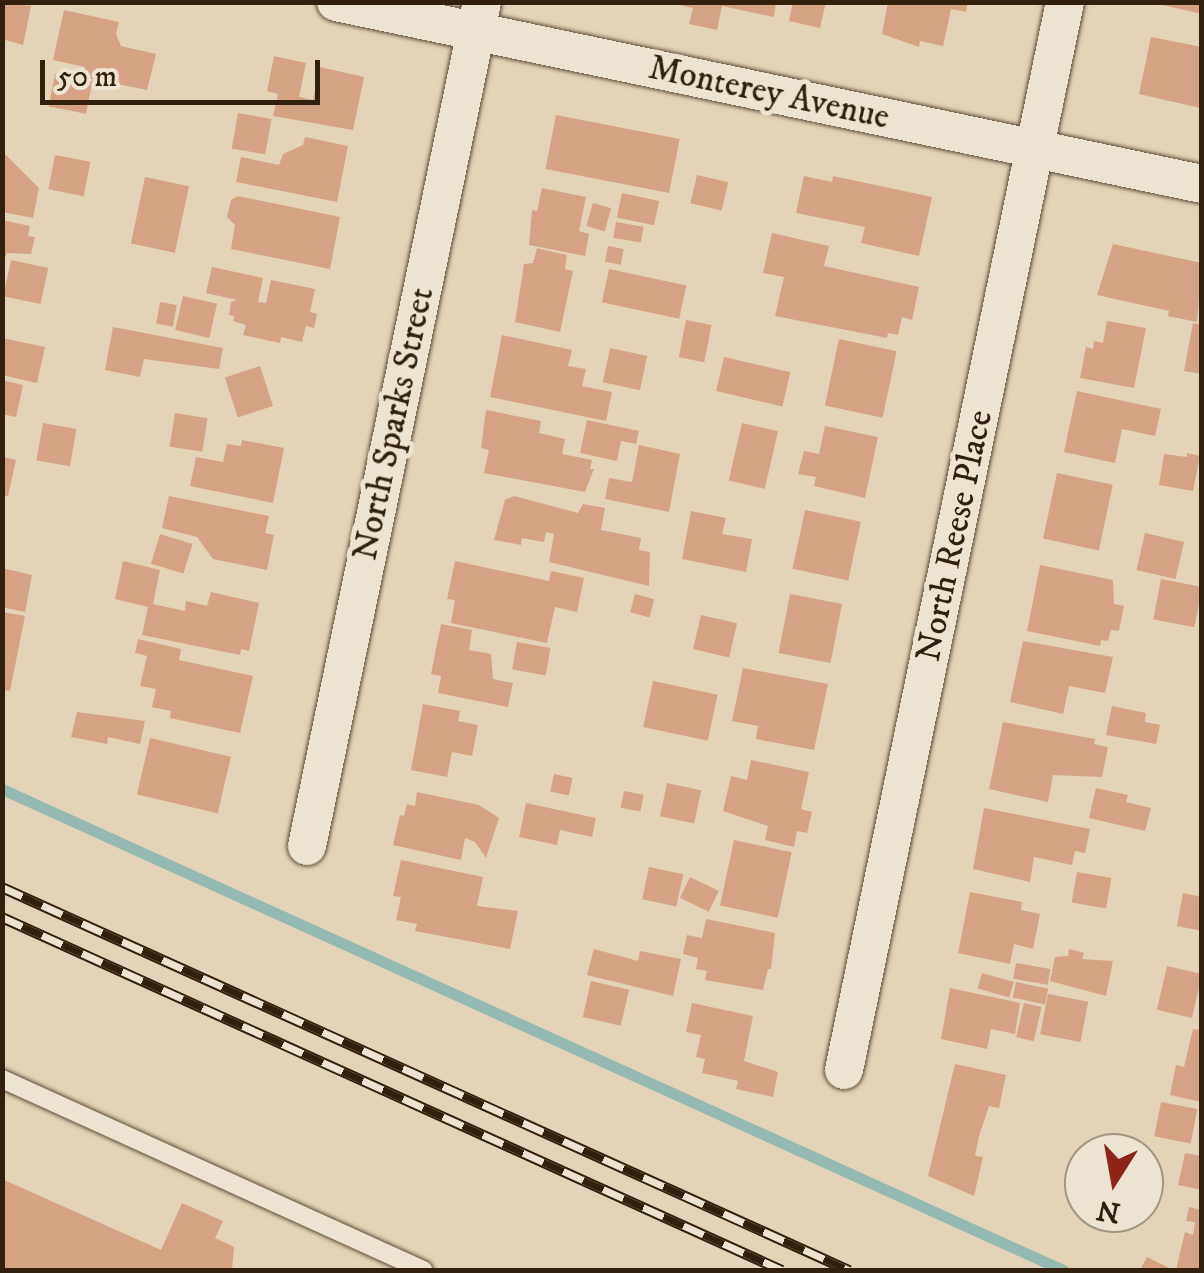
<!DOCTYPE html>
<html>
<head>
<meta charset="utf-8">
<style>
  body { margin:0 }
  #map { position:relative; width:1204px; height:1273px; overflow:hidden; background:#e3d4b9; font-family:"IM FELL DW Pica",serif }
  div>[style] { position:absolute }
  .stream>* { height:11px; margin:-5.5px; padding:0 5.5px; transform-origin:5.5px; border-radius:5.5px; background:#95b8b2 }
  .building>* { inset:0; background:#d5a284; transform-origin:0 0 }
  .roads { filter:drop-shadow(0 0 2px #5e4d39) drop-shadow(0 0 2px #5e4d39) }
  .lane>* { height:18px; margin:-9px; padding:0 9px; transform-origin:9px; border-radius:9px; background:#ede3d2 }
  .street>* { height:38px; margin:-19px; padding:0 19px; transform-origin:19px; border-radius:19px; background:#ede3d2 }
  .rail>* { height:11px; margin-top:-5.5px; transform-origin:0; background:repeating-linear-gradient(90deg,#ede3d2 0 22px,#31200e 0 44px); box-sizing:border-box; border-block:2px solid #31200e }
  span { translate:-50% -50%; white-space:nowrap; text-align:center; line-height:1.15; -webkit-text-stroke:10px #ede3d2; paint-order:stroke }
  .street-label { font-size:35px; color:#31200e }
  .frame { position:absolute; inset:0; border:5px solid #31200e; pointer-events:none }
  .north { position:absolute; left:1064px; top:1133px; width:100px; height:100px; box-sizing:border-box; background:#ede3d2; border:2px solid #a29584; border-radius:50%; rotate:191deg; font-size:28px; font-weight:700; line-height:40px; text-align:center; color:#31200e }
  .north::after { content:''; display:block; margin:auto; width:35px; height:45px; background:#8f2418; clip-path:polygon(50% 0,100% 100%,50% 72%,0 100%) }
  .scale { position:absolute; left:40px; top:60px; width:280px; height:45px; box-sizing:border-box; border:5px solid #31200e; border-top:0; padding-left:12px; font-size:30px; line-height:35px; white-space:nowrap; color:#31200e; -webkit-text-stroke:8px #ede3d2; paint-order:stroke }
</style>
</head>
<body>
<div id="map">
  <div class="stream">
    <i style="left:2px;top:789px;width:1165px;rotate:24.39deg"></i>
  </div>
  <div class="building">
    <i style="clip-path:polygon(2px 2px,31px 6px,23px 45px,2px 39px)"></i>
    <i style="clip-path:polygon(723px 2px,776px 2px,774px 17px,722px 6px,717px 30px,689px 24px,693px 8px,675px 4px)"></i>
    <i style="clip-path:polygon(793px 2px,826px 2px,820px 28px,789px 21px)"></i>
    <i style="clip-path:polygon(888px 2px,968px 2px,966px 12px,951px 9px,943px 46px,920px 41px,919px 47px,882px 34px)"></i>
    <i style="clip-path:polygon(1158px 2px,1202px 2px,1202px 14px,1158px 4px)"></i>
    <i style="clip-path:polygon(64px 10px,119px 22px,116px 34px,121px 46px,156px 54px,147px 90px,83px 77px,85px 67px,53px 60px)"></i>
    <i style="clip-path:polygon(1151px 37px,1202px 47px,1200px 108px,1139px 94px)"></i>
    <i style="clip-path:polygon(274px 56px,306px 63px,299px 97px,313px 100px,320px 67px,364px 77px,353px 130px,273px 116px,278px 94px,267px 91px)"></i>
    <i style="left:55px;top:74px;width:38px;height:33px;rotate:11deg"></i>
    <i style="left:238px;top:113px;width:34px;height:36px;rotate:10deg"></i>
    <i style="left:556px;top:115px;width:126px;height:55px;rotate:11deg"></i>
    <i style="clip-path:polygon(305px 137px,348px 146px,337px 202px,236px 182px,241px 157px,279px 165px,283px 154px,303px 145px)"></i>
    <i style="clip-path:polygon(2px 151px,39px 188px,33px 218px,2px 212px)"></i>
    <i style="left:55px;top:155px;width:36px;height:35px;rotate:11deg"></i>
    <i style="left:697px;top:175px;width:32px;height:29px;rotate:13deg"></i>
    <i style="clip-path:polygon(804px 176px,832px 182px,833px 176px,932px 197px,919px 256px,861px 243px,865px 227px,796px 213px)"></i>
    <i style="left:145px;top:177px;width:45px;height:68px;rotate:12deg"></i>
    <i style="clip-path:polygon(542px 188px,586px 197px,579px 231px,589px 234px,585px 256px,529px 245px,532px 210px,537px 211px)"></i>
    <i style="left:622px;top:193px;width:38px;height:25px;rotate:12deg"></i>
    <i style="clip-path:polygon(238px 196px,340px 217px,330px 269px,231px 249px,235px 225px,227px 217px,231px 200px)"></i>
    <i style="left:593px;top:203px;width:19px;height:24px;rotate:16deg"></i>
    <i style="clip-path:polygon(2px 220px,30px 226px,28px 236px,35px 237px,31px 254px,7px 253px,2px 264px)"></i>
    <i style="left:616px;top:222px;width:28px;height:16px;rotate:10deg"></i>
    <i style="clip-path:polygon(772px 233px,829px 246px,824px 266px,919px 287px,912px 320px,902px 317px,898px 335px,888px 333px,887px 338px,775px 316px,784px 277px,763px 273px)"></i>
    <i style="clip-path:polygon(1113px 244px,1202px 263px,1197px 322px,1168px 316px,1169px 311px,1097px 295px)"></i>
    <i style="left:608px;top:246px;width:16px;height:16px;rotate:11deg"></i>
    <i style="clip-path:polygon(537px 248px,567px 255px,565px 269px,573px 271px,560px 332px,515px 322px,524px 264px,533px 263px)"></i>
    <i style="left:11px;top:260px;width:38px;height:37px;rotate:12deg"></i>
    <i style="clip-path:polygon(212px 267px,263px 278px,258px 302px,266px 303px,271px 280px,315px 289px,310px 312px,317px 314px,314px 328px,306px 326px,302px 342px,281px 337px,280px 343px,243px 335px,246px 325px,233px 321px,234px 316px,229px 315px,231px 302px,237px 300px,206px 293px)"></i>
    <i style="left:609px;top:269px;width:79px;height:34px;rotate:12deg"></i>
    <i style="left:183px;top:296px;width:35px;height:35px;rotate:13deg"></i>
    <i style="left:160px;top:302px;width:17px;height:22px;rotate:10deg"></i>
    <i style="left:686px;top:320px;width:26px;height:38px;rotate:11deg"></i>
    <i style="clip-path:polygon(1107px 321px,1146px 328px,1134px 388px,1080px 378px,1086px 347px,1093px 349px,1094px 341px,1103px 343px)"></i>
    <i style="clip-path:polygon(1193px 323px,1202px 325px,1202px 374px,1184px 371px)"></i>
    <i style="clip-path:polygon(113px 327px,223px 348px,219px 369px,144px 359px,140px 377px,105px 370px)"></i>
    <i style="clip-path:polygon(502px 335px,572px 350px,568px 366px,586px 369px,582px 386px,612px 392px,606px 421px,490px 397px)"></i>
    <i style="clip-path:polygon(2px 338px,45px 347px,37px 383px,2px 375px)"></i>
    <i style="left:839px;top:339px;width:59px;height:68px;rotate:12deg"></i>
    <i style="left:610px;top:348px;width:38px;height:35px;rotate:12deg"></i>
    <i style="left:724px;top:357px;width:68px;height:35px;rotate:13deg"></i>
    <i style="left:260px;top:366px;width:42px;height:37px;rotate:72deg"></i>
    <i style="clip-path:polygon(2px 380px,23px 385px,16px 417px,2px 414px)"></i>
    <i style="clip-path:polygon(1077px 391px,1161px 409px,1155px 436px,1122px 429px,1115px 463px,1064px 452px)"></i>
    <i style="clip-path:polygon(486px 410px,541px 421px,539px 433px,565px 439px,562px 454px,592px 460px,590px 469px,594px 469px,585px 492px,484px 473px,489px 450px,481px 448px)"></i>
    <i style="left:175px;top:413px;width:33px;height:34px;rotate:9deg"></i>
    <i style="clip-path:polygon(587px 420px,639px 431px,636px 444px,621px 441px,617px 461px,580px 453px)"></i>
    <i style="left:43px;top:423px;width:34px;height:38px;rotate:10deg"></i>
    <i style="left:742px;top:423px;width:37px;height:59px;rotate:13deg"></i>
    <i style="clip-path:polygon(825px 426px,878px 437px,865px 498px,814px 486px,816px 477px,798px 474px,804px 451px,819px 454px)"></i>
    <i style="clip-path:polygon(242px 440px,284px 448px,273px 503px,190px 486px,196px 457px,223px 462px,227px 444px,241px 446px)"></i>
    <i style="clip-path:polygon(639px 445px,680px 454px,669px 512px,605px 499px,609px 478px,632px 482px)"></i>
    <i style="clip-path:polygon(1187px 453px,1200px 456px,1193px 491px,1159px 485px,1164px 454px,1187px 457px)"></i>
    <i style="clip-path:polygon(2px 457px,16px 460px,8px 496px,2px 495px)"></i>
    <i style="left:1057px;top:473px;width:57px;height:67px;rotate:12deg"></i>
    <i style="clip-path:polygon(169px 496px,269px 516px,265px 533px,274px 535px,267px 570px,213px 559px,197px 537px,162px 528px)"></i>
    <i style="clip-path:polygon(514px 496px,578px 513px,583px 504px,605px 508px,601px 530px,641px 538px,639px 550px,650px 552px,649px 586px,549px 562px,554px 534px,546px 532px,544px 542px,522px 538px,521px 545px,494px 540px,505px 500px)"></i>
    <i style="left:805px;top:510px;width:57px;height:60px;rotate:12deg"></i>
    <i style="clip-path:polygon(691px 511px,726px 518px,722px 534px,752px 539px,746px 572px,682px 559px)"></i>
    <i style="left:1145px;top:533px;width:40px;height:38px;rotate:13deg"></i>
    <i style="left:160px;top:534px;width:34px;height:31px;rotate:17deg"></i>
    <i style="clip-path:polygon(123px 561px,160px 570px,153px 604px,185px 611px,186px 601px,207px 606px,211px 592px,259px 603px,249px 651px,241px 649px,240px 655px,142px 635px,148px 607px,115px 599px)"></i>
    <i style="clip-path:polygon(455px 561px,549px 581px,551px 571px,584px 578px,577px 612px,555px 607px,547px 643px,451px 623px,455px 600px,447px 599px)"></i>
    <i style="clip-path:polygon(1040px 565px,1113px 580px,1114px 604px,1124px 606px,1119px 631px,1111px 630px,1108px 641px,1101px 640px,1100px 646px,1027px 631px)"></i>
    <i style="clip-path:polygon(2px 568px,32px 575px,25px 612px,2px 607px)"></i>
    <i style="left:1161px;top:579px;width:42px;height:41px;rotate:11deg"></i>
    <i style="left:635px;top:594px;width:20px;height:19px;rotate:15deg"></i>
    <i style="left:790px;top:594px;width:53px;height:60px;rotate:11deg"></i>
    <i style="clip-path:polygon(2px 612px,25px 616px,10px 691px,2px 690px)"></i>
    <i style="left:701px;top:615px;width:37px;height:35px;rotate:13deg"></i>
    <i style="clip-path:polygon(441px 624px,472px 630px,469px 650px,491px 654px,493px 679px,513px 683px,508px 707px,438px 693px,441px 676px,431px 674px)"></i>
    <i style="clip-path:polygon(138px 639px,181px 649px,179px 660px,253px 676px,240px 733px,170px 718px,171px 711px,152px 707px,156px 689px,140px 686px,147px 656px,135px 653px)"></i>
    <i style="clip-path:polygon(1023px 641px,1113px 657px,1105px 693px,1069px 686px,1063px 714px,1010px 702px)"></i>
    <i style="left:517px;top:642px;width:34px;height:28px;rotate:10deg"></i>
    <i style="clip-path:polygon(743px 668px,828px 684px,814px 750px,756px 739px,758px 726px,732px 721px)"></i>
    <i style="left:653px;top:681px;width:66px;height:47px;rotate:12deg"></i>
    <i style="clip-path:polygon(423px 704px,460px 711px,458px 721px,478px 725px,472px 756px,452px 752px,447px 777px,411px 770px)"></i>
    <i style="clip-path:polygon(1112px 706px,1146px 713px,1145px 722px,1160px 725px,1156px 744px,1106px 735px)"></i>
    <i style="clip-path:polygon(77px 712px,145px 721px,140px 744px,108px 737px,107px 744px,71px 737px)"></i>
    <i style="clip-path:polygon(1003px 722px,1095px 739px,1094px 744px,1108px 747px,1102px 777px,1053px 775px,1048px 802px,989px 789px)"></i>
    <i style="left:150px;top:738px;width:83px;height:58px;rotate:13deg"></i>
    <i style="clip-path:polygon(751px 760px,809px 772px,801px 809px,812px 812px,807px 833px,797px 831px,794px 847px,765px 840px,768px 826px,723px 811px,731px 776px,747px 780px)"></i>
    <i style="left:554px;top:774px;width:19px;height:18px;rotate:12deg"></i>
    <i style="left:667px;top:783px;width:35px;height:34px;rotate:12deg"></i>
    <i style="clip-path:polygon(1096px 788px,1128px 795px,1126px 802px,1151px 808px,1145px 831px,1089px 818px)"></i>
    <i style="left:624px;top:791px;width:20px;height:17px;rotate:11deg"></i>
    <i style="clip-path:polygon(417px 792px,479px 805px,499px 818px,486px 858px,475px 842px,465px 838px,461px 860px,393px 845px,400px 815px,404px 816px,407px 804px,415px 806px)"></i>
    <i style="clip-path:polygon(526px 803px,596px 818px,592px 837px,560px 830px,557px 845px,519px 837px)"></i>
    <i style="clip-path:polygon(984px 808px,1090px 829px,1085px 853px,1075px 851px,1072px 865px,1034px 857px,1030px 882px,973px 869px)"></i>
    <i style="left:734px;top:840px;width:59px;height:67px;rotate:12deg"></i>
    <i style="clip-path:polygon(401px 860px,483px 877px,477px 906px,518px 911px,510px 949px,415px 931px,417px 924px,396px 920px,401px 897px,393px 896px)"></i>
    <i style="left:649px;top:867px;width:35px;height:33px;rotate:12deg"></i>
    <i style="left:1077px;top:872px;width:35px;height:31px;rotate:10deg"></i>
    <i style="left:690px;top:877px;width:32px;height:23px;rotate:26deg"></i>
    <i style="clip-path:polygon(970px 892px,1022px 902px,1021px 910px,1040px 914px,1033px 949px,1014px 944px,1010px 964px,958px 953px)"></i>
    <i style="clip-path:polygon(1183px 893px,1202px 897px,1202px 931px,1177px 926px)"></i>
    <i style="clip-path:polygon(706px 919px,775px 933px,771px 969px,768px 969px,763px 990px,705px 980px,707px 971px,696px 969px,698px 958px,683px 954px,687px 935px,702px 938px)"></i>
    <i style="clip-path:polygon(594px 949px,638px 961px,640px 951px,681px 959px,673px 996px,587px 975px)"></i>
    <i style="clip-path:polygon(1069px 949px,1084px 953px,1082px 959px,1113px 961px,1106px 996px,1050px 981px,1055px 957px,1068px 956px)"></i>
    <i style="left:1016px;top:963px;width:35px;height:16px;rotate:10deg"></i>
    <i style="left:1167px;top:966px;width:36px;height:45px;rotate:13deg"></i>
    <i style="left:982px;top:973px;width:33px;height:16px;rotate:16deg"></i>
    <i style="left:591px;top:981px;width:39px;height:37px;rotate:13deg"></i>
    <i style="left:1016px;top:982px;width:33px;height:16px;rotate:12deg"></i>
    <i style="clip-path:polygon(950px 988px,1020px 1003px,1015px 1034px,991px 1029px,987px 1049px,941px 1039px)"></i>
    <i style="left:1048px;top:994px;width:41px;height:41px;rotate:11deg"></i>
    <i style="clip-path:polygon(692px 1003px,753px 1016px,744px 1061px,778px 1072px,773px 1097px,736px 1089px,738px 1081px,702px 1073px,705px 1059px,696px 1057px,701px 1035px,686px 1032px)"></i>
    <i style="left:1024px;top:1003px;width:18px;height:35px;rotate:13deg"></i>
    <i style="clip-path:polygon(1193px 1029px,1202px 1030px,1202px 1102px,1170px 1095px,1176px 1065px,1184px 1067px)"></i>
    <i style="clip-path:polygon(955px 1064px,1006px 1075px,999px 1108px,989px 1106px,979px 1136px,975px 1156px,983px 1157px,974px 1196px,928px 1176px)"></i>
    <i style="left:1161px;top:1102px;width:37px;height:35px;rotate:11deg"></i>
    <i style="clip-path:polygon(1185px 1153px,1202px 1156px,1202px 1190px,1178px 1185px)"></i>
    <i style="clip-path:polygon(2px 1179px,161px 1250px,182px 1203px,223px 1221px,215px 1238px,234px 1247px,232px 1270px,2px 1270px)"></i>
    <i style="clip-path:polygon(1189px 1207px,1202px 1210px,1202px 1270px,1176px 1270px,1185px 1232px,1193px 1235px,1195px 1222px,1186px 1221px)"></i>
    <i style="clip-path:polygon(1147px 1257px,1173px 1270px,1140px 1270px)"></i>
  </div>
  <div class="roads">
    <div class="lane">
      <i style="left:2px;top:1079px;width:463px;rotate:24.4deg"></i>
    </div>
    <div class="street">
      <i style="left:336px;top:2px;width:885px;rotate:11.87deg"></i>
      <i style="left:307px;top:846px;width:862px;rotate:-78.29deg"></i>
      <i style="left:844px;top:1070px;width:1091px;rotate:-78.31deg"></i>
    </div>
  </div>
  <div class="rail">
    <i style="left:2px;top:887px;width:930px;rotate:24.33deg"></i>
    <i style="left:2px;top:917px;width:856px;rotate:24.35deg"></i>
  </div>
  <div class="street-label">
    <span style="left:769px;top:93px;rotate:12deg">Monterey Avenue</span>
    <span style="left:394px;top:424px;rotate:-78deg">North Sparks Street</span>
    <span style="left:955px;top:536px;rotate:-78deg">North Reese Place</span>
  </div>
  <div class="frame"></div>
  <div class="north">N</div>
  <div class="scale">50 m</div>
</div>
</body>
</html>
